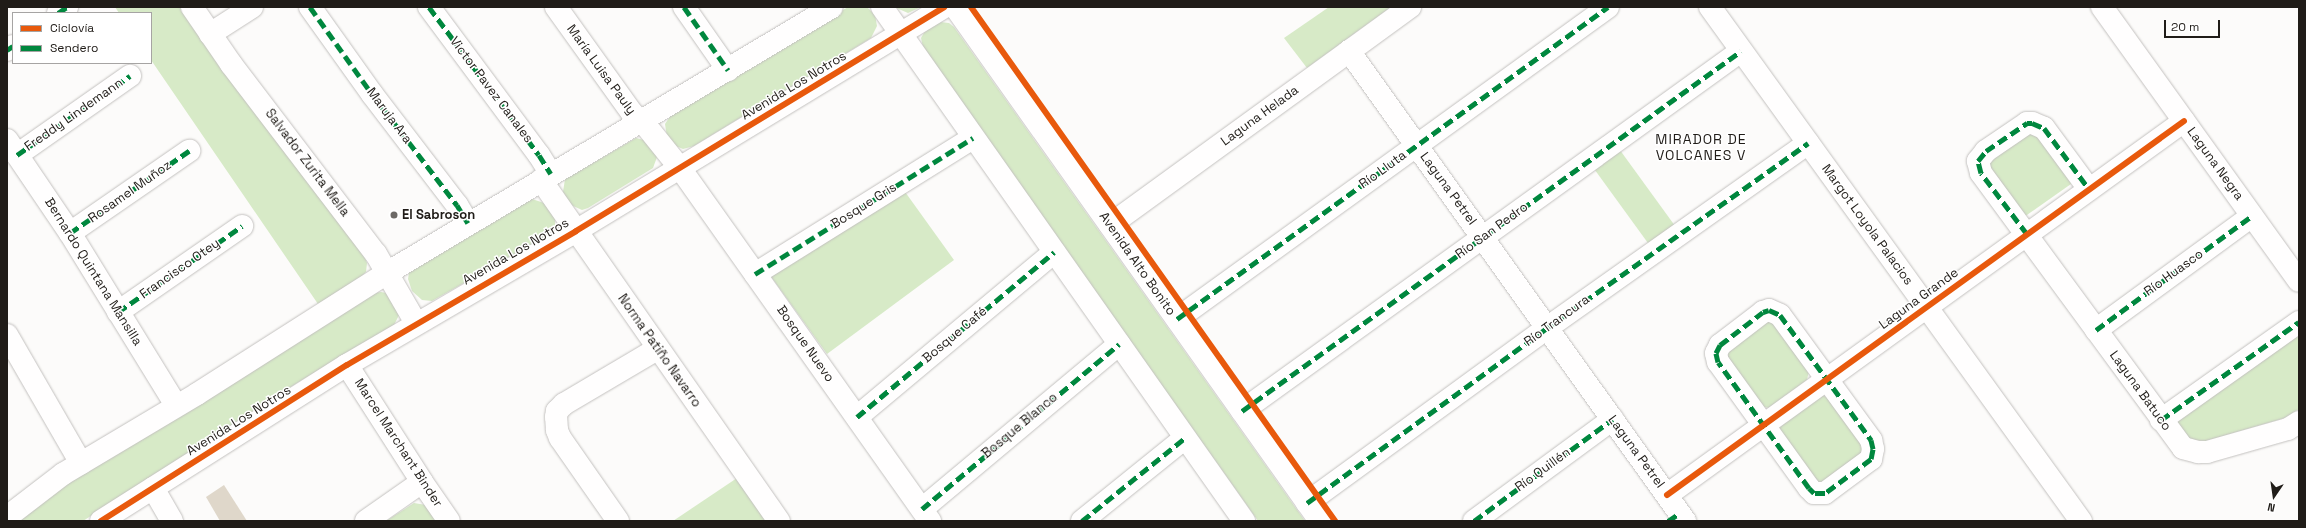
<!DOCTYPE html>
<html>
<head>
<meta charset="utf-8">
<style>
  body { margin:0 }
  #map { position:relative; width:2306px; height:528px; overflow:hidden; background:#fcfbfa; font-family:"Space Grotesk",sans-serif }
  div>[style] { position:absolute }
  .green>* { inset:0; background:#d7eac7; transform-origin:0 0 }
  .building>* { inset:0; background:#dfd7ca }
  .roads { filter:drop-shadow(0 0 1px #c3c1bf) drop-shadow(0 0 1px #c3c1bf) }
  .minor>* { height:22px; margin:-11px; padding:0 11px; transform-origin:11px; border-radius:11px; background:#fffefe }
  .quiet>* { height:5px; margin-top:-2.5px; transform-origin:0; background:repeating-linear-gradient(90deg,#00873e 0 10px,transparent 0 15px) }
  .cycleway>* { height:6px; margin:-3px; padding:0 3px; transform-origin:3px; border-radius:3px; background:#e8590c }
  .dots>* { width:11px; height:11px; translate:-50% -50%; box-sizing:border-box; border:2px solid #fff; border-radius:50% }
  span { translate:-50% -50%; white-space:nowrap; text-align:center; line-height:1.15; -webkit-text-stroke:3px #fff; paint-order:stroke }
  .street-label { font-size:13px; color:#201c18 }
  .poi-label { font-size:13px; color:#201c18; font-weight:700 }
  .left { translate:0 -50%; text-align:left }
  .neighbourhood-label { font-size:14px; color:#201c18; letter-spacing:1px }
  .frame { position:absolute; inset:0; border:8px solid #201c18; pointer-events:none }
  .legend { position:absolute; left:12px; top:12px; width:140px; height:52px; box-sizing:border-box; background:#fff; border:1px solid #a6a4a3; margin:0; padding:5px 7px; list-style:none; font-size:12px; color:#201c18 }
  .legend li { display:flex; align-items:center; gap:8px; height:20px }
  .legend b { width:20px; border:1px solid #a6a4a3 }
  .north { position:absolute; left:2254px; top:476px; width:40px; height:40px; -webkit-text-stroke:3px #fff; paint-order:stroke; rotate:193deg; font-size:11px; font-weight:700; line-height:16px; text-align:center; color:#201c18 }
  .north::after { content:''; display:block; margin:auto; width:14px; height:18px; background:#201c18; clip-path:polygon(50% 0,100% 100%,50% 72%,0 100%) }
  .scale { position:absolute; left:2164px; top:20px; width:56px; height:18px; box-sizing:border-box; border:2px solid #201c18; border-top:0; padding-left:5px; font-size:12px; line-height:14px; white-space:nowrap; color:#201c18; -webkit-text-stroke:3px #fff; paint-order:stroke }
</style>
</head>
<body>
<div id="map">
  <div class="green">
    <i style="clip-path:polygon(115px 7px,180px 7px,364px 255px,367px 263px,366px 272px,359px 279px,318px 304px,151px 60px,151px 13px,119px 13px)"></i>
    <i style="clip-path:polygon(848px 7px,867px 7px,875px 15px,877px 26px,871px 38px,694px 146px,683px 149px,676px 146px,667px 137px,665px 124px,671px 115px)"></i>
    <i style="clip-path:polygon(894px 7px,921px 7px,908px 13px)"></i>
    <i style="clip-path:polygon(1329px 7px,1391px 7px,1307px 68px,1284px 38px)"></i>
    <i style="clip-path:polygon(940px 22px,949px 23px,954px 27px,1305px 521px,1258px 521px,924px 51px,921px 38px,925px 31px)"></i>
    <i style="clip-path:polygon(2033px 129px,2072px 178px,2071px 184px,2024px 217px,1985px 169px,1986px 158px)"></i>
    <i style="clip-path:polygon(636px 138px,648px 141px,656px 151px,657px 157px,653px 168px,588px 208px,582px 210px,571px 205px,563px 192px,565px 179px)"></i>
    <i style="left:1617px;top:146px;width:101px;height:32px;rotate:54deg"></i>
    <i style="clip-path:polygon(903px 189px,954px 260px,827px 354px,772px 278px,773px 268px)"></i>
    <i style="clip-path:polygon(532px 199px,544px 203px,555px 216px,555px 226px,547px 236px,432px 301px,422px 300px,412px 291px,408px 279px,409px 273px,413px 269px)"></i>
    <i style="clip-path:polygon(381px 292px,387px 293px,399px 315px,394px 325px,297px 383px,83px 521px,17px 521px,58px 489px,375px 293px)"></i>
    <i style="clip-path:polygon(1768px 317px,1810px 366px,1807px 380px,1769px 408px,1756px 405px,1723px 350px)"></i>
    <i style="clip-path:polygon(2299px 328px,2299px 409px,2285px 418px,2206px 441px,2191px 440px,2178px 424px,2177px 417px)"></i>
    <i style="clip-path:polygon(1821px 395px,1833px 399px,1867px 451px,1820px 487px,1779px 438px,1780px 425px)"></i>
    <i style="clip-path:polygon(737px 478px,767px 521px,673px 521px)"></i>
    <i style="clip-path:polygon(414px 503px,426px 505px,438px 521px,386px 521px)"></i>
  </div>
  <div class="building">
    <i style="clip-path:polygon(224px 485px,247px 521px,220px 521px,206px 497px)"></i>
  </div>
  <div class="roads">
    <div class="minor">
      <i style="left:192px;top:7px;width:69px;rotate:55.6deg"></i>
      <i style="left:231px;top:64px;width:239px;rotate:52.7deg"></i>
      <i style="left:376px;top:254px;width:80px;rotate:59.9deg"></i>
      <i style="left:310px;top:7px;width:107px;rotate:54.5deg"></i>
      <i style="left:372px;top:94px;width:140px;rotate:52.6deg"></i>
      <i style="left:457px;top:205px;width:21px;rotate:59deg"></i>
      <i style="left:429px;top:7px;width:184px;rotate:53.4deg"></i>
      <i style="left:539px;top:155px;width:22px;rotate:58deg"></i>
      <i style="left:556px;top:7px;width:130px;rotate:54.4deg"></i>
      <i style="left:632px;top:113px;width:21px;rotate:43deg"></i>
      <i style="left:647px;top:127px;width:53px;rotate:51.2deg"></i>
      <i style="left:680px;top:168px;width:433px;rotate:54.7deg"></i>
      <i style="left:684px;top:7px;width:77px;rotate:55.1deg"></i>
      <i style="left:882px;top:7px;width:629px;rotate:54.84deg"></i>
      <i style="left:955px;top:7px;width:630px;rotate:54.62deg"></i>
      <i style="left:1710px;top:7px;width:634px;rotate:54.18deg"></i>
      <i style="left:2102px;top:7px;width:337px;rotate:54.3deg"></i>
      <i style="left:58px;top:13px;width:11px;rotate:-34deg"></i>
      <i style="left:210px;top:34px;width:50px;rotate:-32.7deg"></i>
      <i style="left:7px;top:50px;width:7px;rotate:-34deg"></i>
      <i style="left:1349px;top:51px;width:578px;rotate:54.44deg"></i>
      <i style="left:7px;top:140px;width:112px;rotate:55.9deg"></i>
      <i style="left:70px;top:233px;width:202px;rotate:58.4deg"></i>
      <i style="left:17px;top:155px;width:138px;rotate:-35deg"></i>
      <i style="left:541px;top:180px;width:416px;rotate:55.1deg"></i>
      <i style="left:2089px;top:189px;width:76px;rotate:-126.4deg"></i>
      <i style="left:2044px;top:128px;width:13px;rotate:-157deg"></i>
      <i style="left:2032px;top:123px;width:5px;rotate:180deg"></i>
      <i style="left:2027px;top:123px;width:50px;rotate:145.7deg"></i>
      <i style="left:1986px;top:151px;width:13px;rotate:129deg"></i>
      <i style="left:1978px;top:161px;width:12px;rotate:76deg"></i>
      <i style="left:1981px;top:173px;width:341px;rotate:53.7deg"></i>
      <i style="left:2183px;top:448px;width:16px;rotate:15deg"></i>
      <i style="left:2198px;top:452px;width:9px"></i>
      <i style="left:2207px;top:452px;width:84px;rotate:-15.9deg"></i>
      <i style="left:2288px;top:429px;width:13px;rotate:-32deg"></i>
      <i style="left:1110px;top:225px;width:371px;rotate:-36deg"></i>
      <i style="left:70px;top:233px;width:145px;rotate:-34.6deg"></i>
      <i style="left:755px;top:274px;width:257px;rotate:-32deg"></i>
      <i style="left:1769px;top:310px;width:12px;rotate:24deg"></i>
      <i style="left:1780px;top:315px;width:155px;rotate:53.9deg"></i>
      <i style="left:1871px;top:440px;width:9px;rotate:77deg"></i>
      <i style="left:1873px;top:449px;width:10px;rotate:101deg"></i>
      <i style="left:1871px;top:459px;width:57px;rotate:143.5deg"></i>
      <i style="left:1825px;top:493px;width:11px;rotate:180deg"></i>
      <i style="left:1814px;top:493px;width:7px;rotate:-135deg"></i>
      <i style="left:1809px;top:488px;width:155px;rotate:-125.8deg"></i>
      <i style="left:1718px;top:362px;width:9px;rotate:-103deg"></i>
      <i style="left:1716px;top:353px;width:9px;rotate:-63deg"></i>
      <i style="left:1720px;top:345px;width:54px;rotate:-37.5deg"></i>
      <i style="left:1763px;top:312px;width:6px;rotate:-18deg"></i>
      <i style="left:118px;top:312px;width:151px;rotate:-34.7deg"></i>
      <i style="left:1177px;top:319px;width:532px;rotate:-35.9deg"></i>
      <i style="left:2096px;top:330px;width:193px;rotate:-36.2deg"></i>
      <i style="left:7px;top:335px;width:148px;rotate:60deg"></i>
      <i style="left:347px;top:365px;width:139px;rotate:57.3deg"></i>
      <i style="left:422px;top:482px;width:47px;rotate:55.3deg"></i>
      <i style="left:1242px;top:411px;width:615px;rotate:-35.81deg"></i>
      <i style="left:857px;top:417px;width:257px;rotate:-39.9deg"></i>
      <i style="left:2161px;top:420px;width:169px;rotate:-35.4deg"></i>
      <i style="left:153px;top:488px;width:38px;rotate:60deg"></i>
      <i style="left:1667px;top:495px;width:638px;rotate:-35.88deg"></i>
      <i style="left:1307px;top:503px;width:297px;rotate:-36.1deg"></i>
      <i style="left:1547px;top:328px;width:320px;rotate:-35.3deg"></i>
      <i style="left:922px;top:509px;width:257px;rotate:-39.9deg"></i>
      <i style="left:7px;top:517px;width:71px;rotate:-37.5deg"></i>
      <i style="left:63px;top:474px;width:156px;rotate:-30.8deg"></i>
      <i style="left:197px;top:394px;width:225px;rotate:-32.5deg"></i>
      <i style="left:387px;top:273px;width:518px;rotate:-30.87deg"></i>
      <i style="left:101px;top:521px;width:291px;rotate:-32.4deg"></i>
      <i style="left:347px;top:365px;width:265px;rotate:-30.3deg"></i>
      <i style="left:576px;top:231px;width:431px;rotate:-31.3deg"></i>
      <i style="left:366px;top:521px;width:68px;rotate:-34.9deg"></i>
      <i style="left:618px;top:521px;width:101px;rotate:-124.9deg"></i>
      <i style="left:560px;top:438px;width:9px;rotate:-111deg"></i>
      <i style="left:557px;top:430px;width:13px;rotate:-94deg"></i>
      <i style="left:556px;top:417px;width:6px;rotate:-81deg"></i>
      <i style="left:557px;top:411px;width:10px;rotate:-45deg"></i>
      <i style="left:564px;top:404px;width:108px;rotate:-30.6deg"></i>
      <i style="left:1082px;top:521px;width:132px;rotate:-38.9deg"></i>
      <i style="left:1474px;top:521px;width:172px;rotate:-36.3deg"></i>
    </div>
  </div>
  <div class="quiet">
    <i style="left:310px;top:7px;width:107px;rotate:54.5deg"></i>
    <i style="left:372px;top:94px;width:140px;rotate:52.6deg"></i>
    <i style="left:457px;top:205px;width:21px;rotate:59deg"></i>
    <i style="left:429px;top:7px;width:184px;rotate:53.4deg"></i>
    <i style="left:539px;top:155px;width:22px;rotate:58deg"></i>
    <i style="left:684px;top:7px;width:77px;rotate:55.1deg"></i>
    <i style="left:58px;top:13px;width:11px;rotate:-34deg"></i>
    <i style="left:7px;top:50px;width:7px;rotate:-34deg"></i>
    <i style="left:17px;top:155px;width:138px;rotate:-35deg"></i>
    <i style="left:70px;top:233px;width:145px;rotate:-34.6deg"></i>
    <i style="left:2027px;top:234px;width:76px;rotate:-127deg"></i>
    <i style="left:1981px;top:173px;width:12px;rotate:-104deg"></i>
    <i style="left:1978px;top:161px;width:13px;rotate:-51deg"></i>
    <i style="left:1986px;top:151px;width:50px;rotate:-34.3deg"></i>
    <i style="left:2027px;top:123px;width:5px"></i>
    <i style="left:2032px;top:123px;width:13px;rotate:23deg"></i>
    <i style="left:2044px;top:128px;width:76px;rotate:53.6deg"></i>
    <i style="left:755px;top:274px;width:257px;rotate:-32deg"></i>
    <i style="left:1769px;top:310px;width:12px;rotate:24deg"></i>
    <i style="left:1780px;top:315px;width:155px;rotate:53.9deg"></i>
    <i style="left:1871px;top:440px;width:9px;rotate:77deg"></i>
    <i style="left:1873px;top:449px;width:10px;rotate:101deg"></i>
    <i style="left:1871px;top:459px;width:57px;rotate:143.5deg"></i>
    <i style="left:1825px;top:493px;width:11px;rotate:180deg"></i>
    <i style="left:1814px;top:493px;width:7px;rotate:-135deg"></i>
    <i style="left:1809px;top:488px;width:155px;rotate:-125.8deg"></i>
    <i style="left:1718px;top:362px;width:9px;rotate:-103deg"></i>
    <i style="left:1716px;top:353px;width:9px;rotate:-63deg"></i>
    <i style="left:1720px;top:345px;width:54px;rotate:-37.5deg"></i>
    <i style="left:1763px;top:312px;width:6px;rotate:-18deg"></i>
    <i style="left:118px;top:312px;width:151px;rotate:-34.7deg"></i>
    <i style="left:1177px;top:319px;width:532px;rotate:-35.9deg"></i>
    <i style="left:2096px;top:330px;width:193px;rotate:-36.2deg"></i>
    <i style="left:1242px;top:411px;width:615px;rotate:-35.81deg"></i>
    <i style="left:857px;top:417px;width:257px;rotate:-39.9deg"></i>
    <i style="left:2161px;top:420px;width:169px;rotate:-35.4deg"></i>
    <i style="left:1307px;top:503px;width:297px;rotate:-36.1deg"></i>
    <i style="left:1547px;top:328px;width:320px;rotate:-35.3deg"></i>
    <i style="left:922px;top:509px;width:257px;rotate:-39.9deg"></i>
    <i style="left:1082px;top:521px;width:132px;rotate:-38.9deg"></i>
    <i style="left:1474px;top:521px;width:172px;rotate:-36.3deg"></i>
    <i style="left:1668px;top:521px;width:14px;rotate:-34deg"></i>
  </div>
  <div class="cycleway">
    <i style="left:971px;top:7px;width:630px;rotate:54.69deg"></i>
    <i style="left:1667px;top:495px;width:638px;rotate:-35.88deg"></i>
    <i style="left:101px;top:521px;width:291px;rotate:-32.4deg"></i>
    <i style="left:347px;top:365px;width:265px;rotate:-30.3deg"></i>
    <i style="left:576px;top:231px;width:431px;rotate:-31.3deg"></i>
  </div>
  <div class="dots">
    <i style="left:394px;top:215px;background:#6d6a67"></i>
  </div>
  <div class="street-label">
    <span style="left:601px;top:70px;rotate:54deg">María Luisa Pauly</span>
    <span style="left:794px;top:86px;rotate:-31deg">Avenida Los Notros</span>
    <span style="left:491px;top:90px;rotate:53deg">Victor Pavez Canales</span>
    <span style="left:74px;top:115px;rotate:-35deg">Freddy Lindemann</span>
    <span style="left:389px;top:116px;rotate:53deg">Maruja Ara</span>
    <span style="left:1260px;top:116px;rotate:-36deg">Laguna Helada</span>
    <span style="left:307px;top:163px;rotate:53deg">Salvador Zurita Mella</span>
    <span style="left:2215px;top:164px;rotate:54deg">Laguna Negra</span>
    <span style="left:1383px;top:170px;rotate:-36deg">Río Lluta</span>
    <span style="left:1448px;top:189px;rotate:54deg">Laguna Petrel</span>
    <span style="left:130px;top:192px;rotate:-35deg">Rosamel Muñoz</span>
    <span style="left:864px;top:206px;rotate:-32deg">Bosque Gris</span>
    <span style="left:1867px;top:225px;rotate:54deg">Margot Loyola Palacios</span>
    <span style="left:1492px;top:231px;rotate:-36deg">Río San Pedro</span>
    <span style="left:516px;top:252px;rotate:-30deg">Avenida Los Notros</span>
    <span style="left:1137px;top:264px;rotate:55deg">Avenida Alto Bonito</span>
    <span style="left:180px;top:269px;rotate:-35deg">Francisco Otey</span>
    <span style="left:93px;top:272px;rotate:58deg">Bernardo Quintana Mansilla</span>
    <span style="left:2174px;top:273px;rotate:-36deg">Río Huasco</span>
    <span style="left:1919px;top:299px;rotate:-36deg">Laguna Grande</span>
    <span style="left:1557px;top:321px;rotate:-36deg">Río Trancura</span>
    <span style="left:955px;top:335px;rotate:-40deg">Bosque Café</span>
    <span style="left:805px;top:344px;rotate:55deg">Bosque Nuevo</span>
    <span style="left:659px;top:351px;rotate:55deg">Norma Patiño Navarro</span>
    <span style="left:2140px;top:391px;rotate:54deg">Laguna Batuco</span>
    <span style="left:239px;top:421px;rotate:-32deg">Avenida Los Notros</span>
    <span style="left:1020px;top:426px;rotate:-40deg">Bosque Blanco</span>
    <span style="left:398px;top:443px;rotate:57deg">Marcel Marchant Binder</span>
    <span style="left:1636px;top:452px;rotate:54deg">Laguna Petrel</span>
    <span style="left:1543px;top:470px;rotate:-36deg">Río Quillén</span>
  </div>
  <div class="poi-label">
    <span class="left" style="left:402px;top:215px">El Sabroson</span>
  </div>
  <div class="neighbourhood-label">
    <span style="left:1701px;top:147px">MIRADOR DE<br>VOLCANES V</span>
  </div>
  <div class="frame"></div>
  <ul class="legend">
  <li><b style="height:5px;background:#e8590c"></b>Ciclovía</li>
  <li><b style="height:5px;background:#00873e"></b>Sendero</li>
  </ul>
  <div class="north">N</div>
  <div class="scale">20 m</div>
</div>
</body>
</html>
